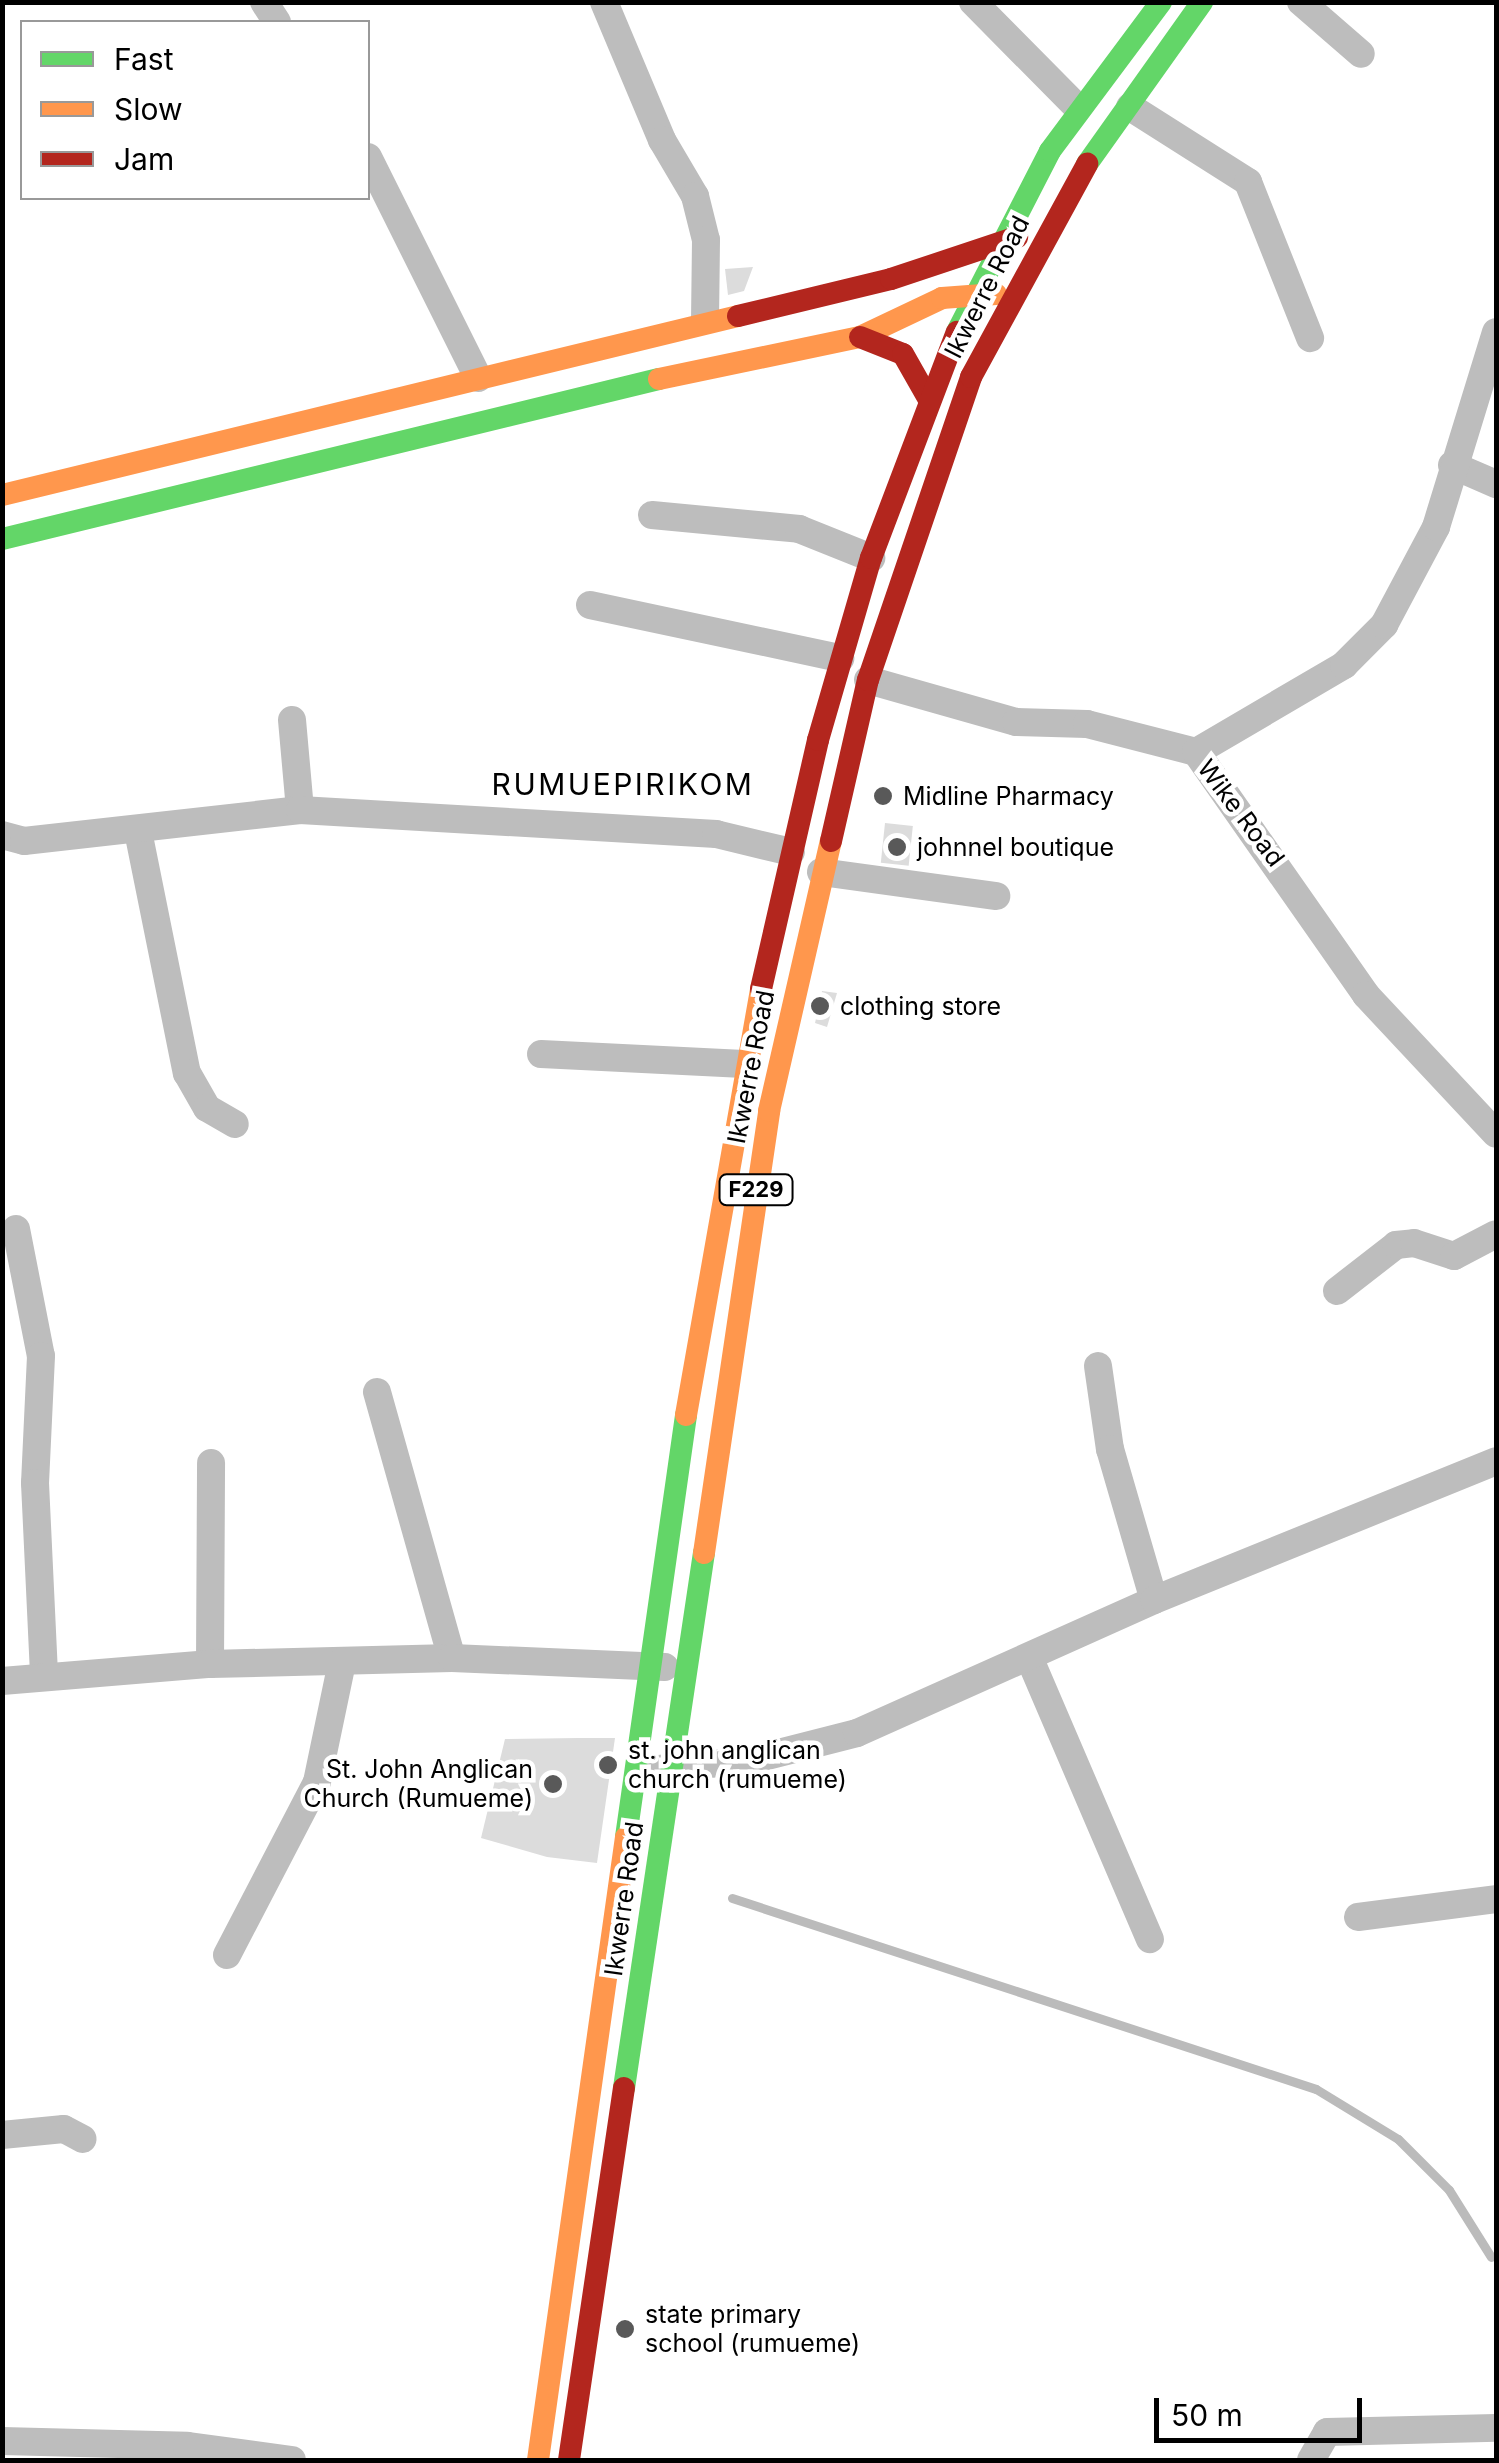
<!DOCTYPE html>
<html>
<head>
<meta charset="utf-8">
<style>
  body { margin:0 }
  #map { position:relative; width:1499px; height:2463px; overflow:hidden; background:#fff; font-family:Inter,sans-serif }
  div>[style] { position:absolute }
  .stream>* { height:9px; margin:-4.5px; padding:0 4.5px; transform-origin:4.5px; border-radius:4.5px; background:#bbb }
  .building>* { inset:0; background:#dcdcdc; transform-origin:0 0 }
  .street>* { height:28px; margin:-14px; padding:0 14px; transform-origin:14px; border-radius:14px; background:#bdbdbd }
  .fast>* { height:22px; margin:-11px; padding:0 11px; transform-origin:11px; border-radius:11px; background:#63d668 }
  .slow>* { height:22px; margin:-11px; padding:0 11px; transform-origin:11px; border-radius:11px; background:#ff974d }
  .jam>* { height:22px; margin:-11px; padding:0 11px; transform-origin:11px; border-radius:11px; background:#b3261e }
  .dots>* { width:28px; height:28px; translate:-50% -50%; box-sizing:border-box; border:5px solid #fff; border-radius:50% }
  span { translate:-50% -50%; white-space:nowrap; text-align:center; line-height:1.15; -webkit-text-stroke:9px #fff; paint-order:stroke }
  .shield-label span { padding:2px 8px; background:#fff; border:2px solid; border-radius:8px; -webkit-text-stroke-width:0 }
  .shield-label { font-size:22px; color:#000; font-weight:700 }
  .street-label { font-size:25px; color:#000 }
  .poi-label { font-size:25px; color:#000 }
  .left { translate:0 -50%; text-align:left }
  .right { translate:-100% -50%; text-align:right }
  .quarter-label { font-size:30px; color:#000; letter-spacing:2.5px }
  .frame { position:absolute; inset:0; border:5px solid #000; pointer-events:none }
  .legend { position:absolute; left:20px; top:20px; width:350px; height:180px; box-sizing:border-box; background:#fff; border:2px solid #999; margin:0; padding:12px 18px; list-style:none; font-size:30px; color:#000 }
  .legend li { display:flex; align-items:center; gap:20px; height:50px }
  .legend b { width:50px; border:2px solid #999 }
  .scale { position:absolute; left:1154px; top:2398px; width:208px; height:45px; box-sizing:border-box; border:5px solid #000; border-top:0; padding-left:12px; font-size:30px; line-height:35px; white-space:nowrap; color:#000; -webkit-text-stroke:8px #fff; paint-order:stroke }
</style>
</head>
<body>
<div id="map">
  <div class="stream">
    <i style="left:732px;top:1898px;width:614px;rotate:18.11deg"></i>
    <i style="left:1316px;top:2089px;width:96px;rotate:31.4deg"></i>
    <i style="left:1398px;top:2139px;width:72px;rotate:45deg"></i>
    <i style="left:1449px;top:2190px;width:79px;rotate:57.9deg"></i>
  </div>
  <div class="building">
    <i style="clip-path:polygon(753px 267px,744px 291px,728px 295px,725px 269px)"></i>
    <i style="left:885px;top:823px;width:28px;height:40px;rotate:6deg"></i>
    <i style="clip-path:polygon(822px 991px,837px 993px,827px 1027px,815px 1023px)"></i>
    <i style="clip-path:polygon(578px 1738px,615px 1738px,597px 1863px,547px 1857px,481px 1838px,505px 1739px)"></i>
  </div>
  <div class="street">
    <i style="left:264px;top:2px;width:24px;rotate:57deg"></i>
    <i style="left:604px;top:2px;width:150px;rotate:67.2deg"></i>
    <i style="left:662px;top:140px;width:65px;rotate:59.5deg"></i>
    <i style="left:695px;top:196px;width:45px;rotate:76deg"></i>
    <i style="left:706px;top:240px;width:79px;rotate:90.7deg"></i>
    <i style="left:973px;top:2px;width:149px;rotate:45.3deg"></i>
    <i style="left:1301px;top:2px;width:79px;rotate:40.9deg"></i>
    <i style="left:1130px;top:107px;width:140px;rotate:32.4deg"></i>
    <i style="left:1248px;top:182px;width:168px;rotate:68.3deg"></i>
    <i style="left:368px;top:157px;width:247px;rotate:63.5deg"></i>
    <i style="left:1452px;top:465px;width:48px;rotate:23.4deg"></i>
    <i style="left:652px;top:515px;width:148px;rotate:5.4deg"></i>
    <i style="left:799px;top:529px;width:78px;rotate:21.9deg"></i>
    <i style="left:590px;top:605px;width:256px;rotate:12deg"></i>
    <i style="left:868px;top:680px;width:154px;rotate:15.8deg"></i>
    <i style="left:1016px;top:722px;width:71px;rotate:1.6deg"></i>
    <i style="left:1087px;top:724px;width:113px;rotate:14.4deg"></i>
    <i style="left:1196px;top:752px;width:297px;rotate:55deg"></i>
    <i style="left:1366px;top:995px;width:190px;rotate:46.9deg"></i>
    <i style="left:292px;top:720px;width:90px;rotate:84.9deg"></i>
    <i style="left:1196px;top:752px;width:172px;rotate:-30.4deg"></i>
    <i style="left:1344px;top:665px;width:57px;rotate:-45deg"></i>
    <i style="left:1384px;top:625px;width:111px;rotate:-62deg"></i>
    <i style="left:1436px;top:527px;width:204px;rotate:-72.9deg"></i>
    <i style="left:138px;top:831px;width:247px;rotate:78.6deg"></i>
    <i style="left:187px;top:1073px;width:40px;rotate:60.3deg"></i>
    <i style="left:207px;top:1108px;width:32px;rotate:30deg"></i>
    <i style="left:2px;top:835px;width:23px;rotate:15deg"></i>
    <i style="left:24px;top:841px;width:278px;rotate:-6.4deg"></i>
    <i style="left:300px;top:810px;width:417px;rotate:3.3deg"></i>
    <i style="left:716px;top:834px;width:77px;rotate:13.5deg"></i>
    <i style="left:821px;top:872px;width:177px;rotate:7.8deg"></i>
    <i style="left:541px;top:1054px;width:203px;rotate:2.8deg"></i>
    <i style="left:16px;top:1229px;width:129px;rotate:78.9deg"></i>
    <i style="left:41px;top:1356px;width:127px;rotate:92.7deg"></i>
    <i style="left:35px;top:1483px;width:193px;rotate:87.3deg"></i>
    <i style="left:1337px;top:1291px;width:75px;rotate:-37.9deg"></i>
    <i style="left:1396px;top:1245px;width:18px;rotate:-6deg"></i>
    <i style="left:1414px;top:1243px;width:42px;rotate:18deg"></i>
    <i style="left:1454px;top:1256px;width:47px;rotate:-27.6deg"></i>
    <i style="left:1098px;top:1366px;width:84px;rotate:81.8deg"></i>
    <i style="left:1110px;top:1449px;width:157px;rotate:73.8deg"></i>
    <i style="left:377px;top:1392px;width:276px;rotate:74.3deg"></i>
    <i style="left:1029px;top:1657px;width:307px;rotate:66.8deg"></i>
    <i style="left:210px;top:1664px;width:201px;rotate:-89.7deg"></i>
    <i style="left:2px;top:1681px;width:209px;rotate:-4.7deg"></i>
    <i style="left:210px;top:1664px;width:242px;rotate:-1.4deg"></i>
    <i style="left:452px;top:1658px;width:213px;rotate:2.4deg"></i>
    <i style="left:659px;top:1769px;width:92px;rotate:-5.6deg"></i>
    <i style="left:751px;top:1760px;width:109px;rotate:-14.3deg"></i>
    <i style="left:857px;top:1733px;width:325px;rotate:-24.1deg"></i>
    <i style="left:1154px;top:1600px;width:369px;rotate:-22.1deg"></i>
    <i style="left:1358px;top:1917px;width:139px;rotate:-7.4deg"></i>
    <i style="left:227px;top:1955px;width:195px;rotate:-62.5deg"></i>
    <i style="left:317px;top:1782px;width:123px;rotate:-78.2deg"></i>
    <i style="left:2px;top:2135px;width:62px;rotate:-5.5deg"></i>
    <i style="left:64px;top:2129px;width:21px;rotate:28deg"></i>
    <i style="left:2px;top:2441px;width:185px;rotate:1.5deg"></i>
    <i style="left:187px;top:2446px;width:106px;rotate:7.6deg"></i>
    <i style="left:1311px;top:2460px;width:32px;rotate:-60deg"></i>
    <i style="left:1327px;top:2432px;width:169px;rotate:-1.4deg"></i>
  </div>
  <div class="fast">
    <i style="left:1087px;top:164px;width:199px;rotate:-54.6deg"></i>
    <i style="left:957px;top:332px;width:203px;rotate:-62.8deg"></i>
    <i style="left:1050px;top:151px;width:186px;rotate:-53.3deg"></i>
    <i style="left:2px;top:539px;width:676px;rotate:-13.69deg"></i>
    <i style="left:626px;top:1837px;width:426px;rotate:-81.9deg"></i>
    <i style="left:624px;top:2088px;width:541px;rotate:-81.5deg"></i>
  </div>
  <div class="slow">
    <i style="left:659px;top:379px;width:205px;rotate:-11.8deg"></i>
    <i style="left:860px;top:337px;width:91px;rotate:-25.4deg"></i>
    <i style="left:942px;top:298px;width:54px;rotate:-4.2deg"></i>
    <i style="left:2px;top:495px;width:757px;rotate:-13.67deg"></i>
    <i style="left:686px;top:1415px;width:433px;rotate:-80deg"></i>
    <i style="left:704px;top:1553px;width:447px;rotate:-81.6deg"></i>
    <i style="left:769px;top:1111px;width:277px;rotate:-77.1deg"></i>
    <i style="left:538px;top:2460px;width:629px;rotate:-81.96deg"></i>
  </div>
  <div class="jam">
    <i style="left:738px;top:316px;width:157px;rotate:-13.6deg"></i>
    <i style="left:891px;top:279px;width:133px;rotate:-18.4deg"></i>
    <i style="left:860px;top:337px;width:46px;rotate:21.6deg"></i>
    <i style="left:903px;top:354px;width:51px;rotate:60.4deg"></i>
    <i style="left:831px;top:841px;width:165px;rotate:-77.1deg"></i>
    <i style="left:868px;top:680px;width:320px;rotate:-71.2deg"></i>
    <i style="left:971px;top:377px;width:243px;rotate:-61.4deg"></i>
    <i style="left:761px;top:989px;width:255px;rotate:-77.1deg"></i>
    <i style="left:818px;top:740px;width:190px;rotate:-73.8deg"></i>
    <i style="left:871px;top:558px;width:242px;rotate:-69.2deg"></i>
    <i style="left:569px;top:2460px;width:376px;rotate:-81.6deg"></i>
  </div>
  <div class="dots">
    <i style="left:883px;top:796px;background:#595959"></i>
    <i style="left:897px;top:847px;background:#595959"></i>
    <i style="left:820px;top:1006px;background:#595959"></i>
    <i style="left:608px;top:1765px;background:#595959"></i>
    <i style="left:553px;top:1784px;background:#595959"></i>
    <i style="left:625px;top:2329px;background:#595959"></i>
  </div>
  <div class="shield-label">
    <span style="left:756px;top:1190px">F229</span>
  </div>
  <div class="street-label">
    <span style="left:987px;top:287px;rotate:-63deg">Ikwerre Road</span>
    <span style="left:1241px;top:813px;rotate:53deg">Wike Road</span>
    <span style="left:751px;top:1067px;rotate:-79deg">Ikwerre Road</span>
    <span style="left:624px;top:1899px;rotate:-82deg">Ikwerre Road</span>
  </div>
  <div class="poi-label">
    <span class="left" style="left:903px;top:796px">Midline Pharmacy</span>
    <span class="left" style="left:917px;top:847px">johnnel boutique</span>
    <span class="left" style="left:840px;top:1006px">clothing store</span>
    <span class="left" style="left:628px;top:1765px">st. john anglican<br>church (rumueme)</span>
    <span class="right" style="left:533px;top:1784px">St. John Anglican<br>Church (Rumueme)</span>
    <span class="left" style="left:645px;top:2329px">state primary<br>school (rumueme)</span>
  </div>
  <div class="quarter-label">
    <span style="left:623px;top:784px">RUMUEPIRIKOM</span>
  </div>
  <div class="frame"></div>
  <ul class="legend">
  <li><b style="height:12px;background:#63d668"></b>Fast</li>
  <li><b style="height:12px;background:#ff974d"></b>Slow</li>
  <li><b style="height:12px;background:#b3261e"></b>Jam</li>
  </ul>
  <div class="scale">50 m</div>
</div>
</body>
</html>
